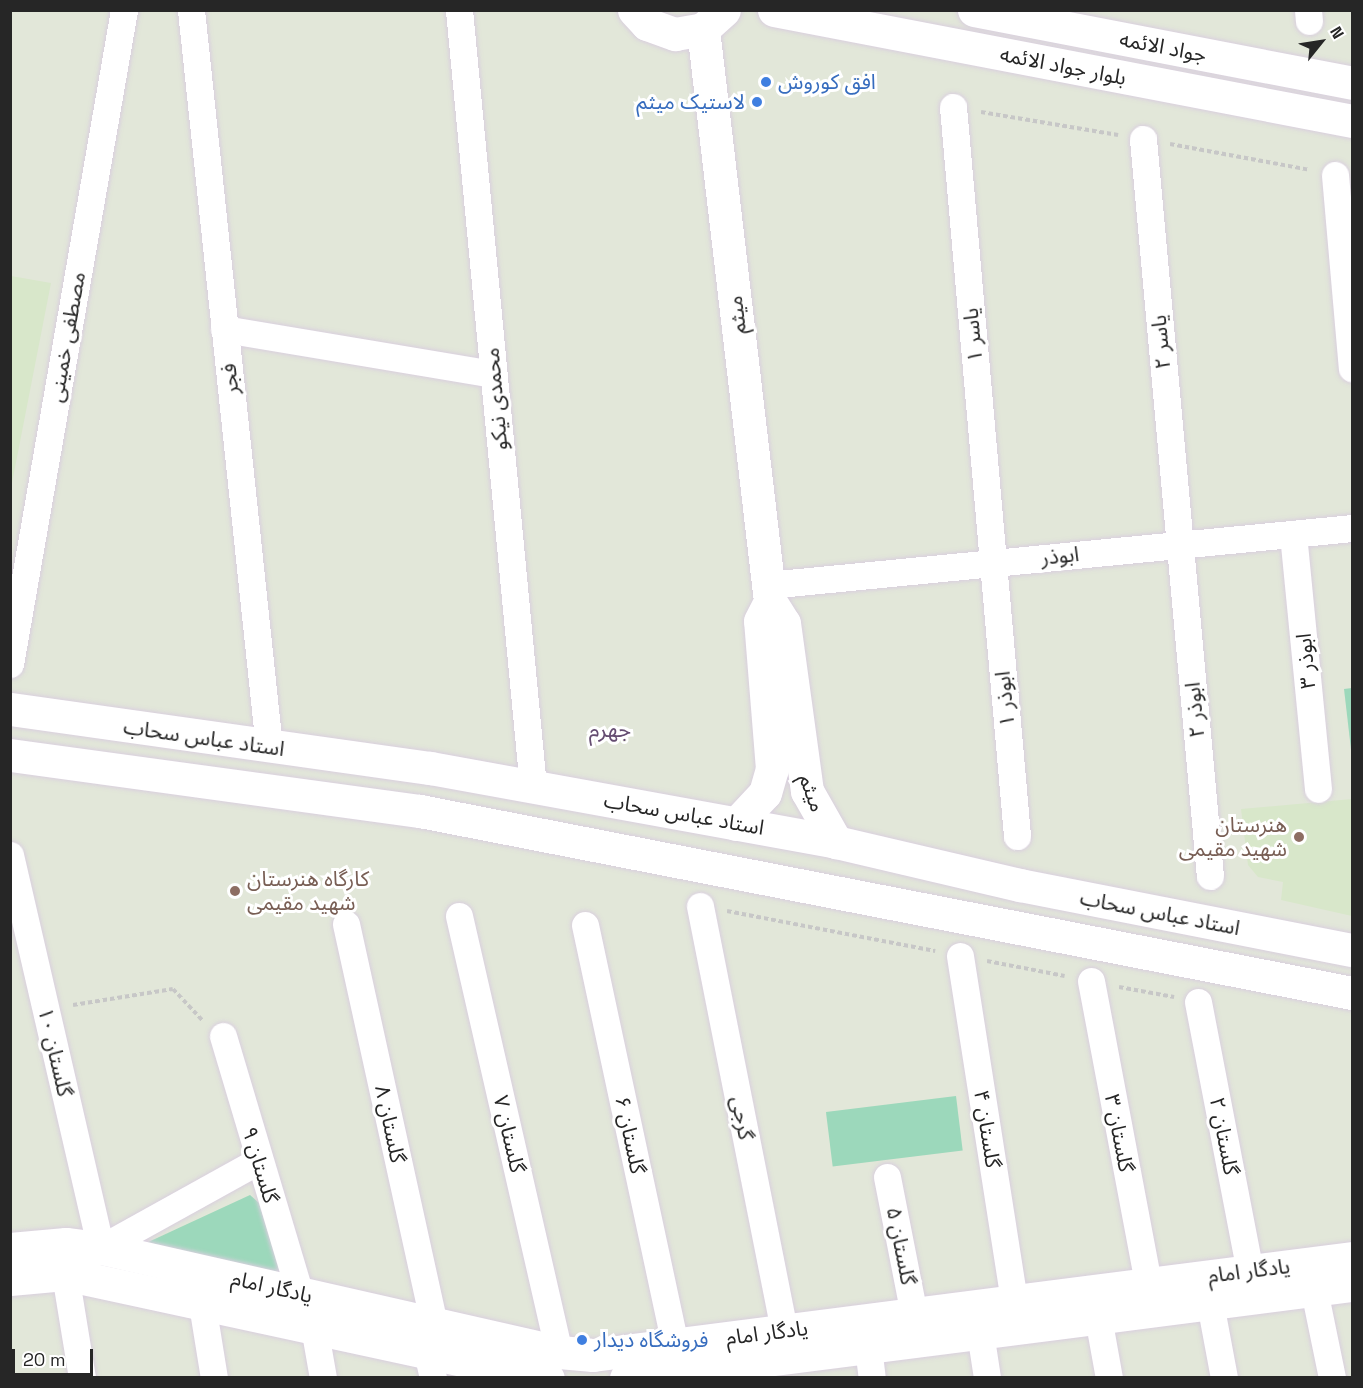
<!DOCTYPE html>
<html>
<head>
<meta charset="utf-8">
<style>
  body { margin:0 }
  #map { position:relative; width:1363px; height:1388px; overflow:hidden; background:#e2e7d9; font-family:"Space Grotesk","Noto Sans Arabic",sans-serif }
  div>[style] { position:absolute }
  .education>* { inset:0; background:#d8e7ca }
  .green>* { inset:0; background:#9cd8bb; transform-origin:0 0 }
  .path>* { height:4px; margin-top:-2px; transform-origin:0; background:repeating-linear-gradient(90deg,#c7c7c7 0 4.5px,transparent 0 7.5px) }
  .roads { filter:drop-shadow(0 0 2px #d9cfde) drop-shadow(0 0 2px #d9cfde) }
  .street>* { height:27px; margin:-13.5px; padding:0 13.5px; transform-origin:13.5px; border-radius:13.5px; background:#fff }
  .secondary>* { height:33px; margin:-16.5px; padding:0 16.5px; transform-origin:16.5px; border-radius:16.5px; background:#fff }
  .dots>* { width:16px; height:16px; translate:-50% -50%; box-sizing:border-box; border:3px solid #fff; border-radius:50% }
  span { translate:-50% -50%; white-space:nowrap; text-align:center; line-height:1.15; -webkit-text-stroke:6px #fff; paint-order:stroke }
  .street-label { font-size:21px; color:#262626 }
  .shop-label { font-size:21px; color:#366cbe }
  .left { translate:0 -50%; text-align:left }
  .right { translate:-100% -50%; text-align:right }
  .education-label { font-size:21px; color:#785e54 }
  .neighbourhood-label { font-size:22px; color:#654d71 }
  .frame { position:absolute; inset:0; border:12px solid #262626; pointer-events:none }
  .north { position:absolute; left:1291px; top:12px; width:60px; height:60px; -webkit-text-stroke:4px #fff; paint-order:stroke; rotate:60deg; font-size:16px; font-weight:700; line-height:24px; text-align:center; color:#262626 }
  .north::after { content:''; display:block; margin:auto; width:21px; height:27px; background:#262626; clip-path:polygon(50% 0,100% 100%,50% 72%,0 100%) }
  .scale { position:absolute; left:12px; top:1349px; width:81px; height:27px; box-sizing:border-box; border:3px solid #262626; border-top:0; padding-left:8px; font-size:18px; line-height:21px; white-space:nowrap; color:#262626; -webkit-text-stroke:4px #fff; paint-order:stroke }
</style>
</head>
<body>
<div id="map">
  <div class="education">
    <i style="clip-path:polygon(11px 276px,51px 283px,11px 488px,10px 276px)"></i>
    <i style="clip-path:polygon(1352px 799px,1352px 916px,1281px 900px,1283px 882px,1258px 877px,1248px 865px,1241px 809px)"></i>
  </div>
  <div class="green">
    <i style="clip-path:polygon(1352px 688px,1352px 758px,1344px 689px)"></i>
    <i style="left:956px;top:1096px;width:55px;height:131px;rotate:83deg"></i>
    <i style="clip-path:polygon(250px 1195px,259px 1203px,282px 1276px,144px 1244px)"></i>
  </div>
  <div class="path">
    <i style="left:981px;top:112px;width:139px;rotate:9.5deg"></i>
    <i style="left:1170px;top:144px;width:142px;rotate:10.5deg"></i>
    <i style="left:727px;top:911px;width:212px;rotate:10.9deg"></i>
    <i style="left:987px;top:961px;width:79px;rotate:10.9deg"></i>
    <i style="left:1119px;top:987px;width:56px;rotate:10.3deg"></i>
    <i style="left:73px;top:1005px;width:101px;rotate:-9.1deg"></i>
    <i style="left:173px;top:989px;width:44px;rotate:46.8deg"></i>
  </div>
  <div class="roads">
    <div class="street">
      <i style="left:191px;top:10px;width:741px;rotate:83.96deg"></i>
      <i style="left:459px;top:10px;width:781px;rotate:84.56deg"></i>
      <i style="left:1308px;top:10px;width:11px;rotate:85deg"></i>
      <i style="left:953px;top:107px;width:732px;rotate:84.98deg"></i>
      <i style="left:1143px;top:139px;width:740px;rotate:84.81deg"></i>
      <i style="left:1335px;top:175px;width:194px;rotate:85deg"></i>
      <i style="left:224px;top:329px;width:273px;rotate:9.5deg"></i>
      <i style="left:1293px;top:534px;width:256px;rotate:84.4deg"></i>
      <i style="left:768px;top:585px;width:587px;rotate:-5.57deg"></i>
      <i style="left:10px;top:664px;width:664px;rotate:-80.11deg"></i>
      <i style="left:10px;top:855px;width:403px;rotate:77deg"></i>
      <i style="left:101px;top:1248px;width:179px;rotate:-29deg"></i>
      <i style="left:700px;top:906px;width:433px;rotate:78.8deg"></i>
      <i style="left:459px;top:916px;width:447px;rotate:77.1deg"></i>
      <i style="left:346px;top:924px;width:411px;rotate:77.6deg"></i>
      <i style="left:585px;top:925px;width:430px;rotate:77.9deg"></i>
      <i style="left:960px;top:956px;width:350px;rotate:81.1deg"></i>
      <i style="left:1091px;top:981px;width:308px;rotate:79.3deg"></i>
      <i style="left:1198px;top:1002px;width:274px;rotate:79.1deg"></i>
      <i style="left:223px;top:1036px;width:269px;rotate:73.4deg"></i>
      <i style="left:887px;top:1177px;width:141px;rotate:78.9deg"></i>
      <i style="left:65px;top:1274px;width:105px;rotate:80.7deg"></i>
      <i style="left:1314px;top:1290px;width:90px;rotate:78.4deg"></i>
      <i style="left:1210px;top:1303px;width:76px;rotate:79.4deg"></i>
      <i style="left:202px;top:1304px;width:75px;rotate:80.8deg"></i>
      <i style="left:1098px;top:1317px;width:62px;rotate:79.8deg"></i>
      <i style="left:314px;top:1327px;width:52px;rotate:80deg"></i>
      <i style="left:980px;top:1332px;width:47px;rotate:81.3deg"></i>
      <i style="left:868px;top:1347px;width:31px;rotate:83deg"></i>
      <i style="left:427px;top:1352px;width:27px;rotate:77deg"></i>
    </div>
    <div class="secondary">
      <i style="left:634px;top:10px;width:19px;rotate:47deg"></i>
      <i style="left:647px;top:24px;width:30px;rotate:20deg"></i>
      <i style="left:675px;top:34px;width:28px;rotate:-10deg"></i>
      <i style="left:703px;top:29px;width:28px;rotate:-42deg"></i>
      <i style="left:774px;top:10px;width:589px;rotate:10.87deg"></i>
      <i style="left:974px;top:10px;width:385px;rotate:10.9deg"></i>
      <i style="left:703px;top:29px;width:576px;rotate:83.32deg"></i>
      <i style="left:770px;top:601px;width:26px;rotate:58deg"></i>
      <i style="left:784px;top:623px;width:170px;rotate:82.2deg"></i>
      <i style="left:807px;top:791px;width:59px;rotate:60.4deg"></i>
      <i style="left:10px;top:709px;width:424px;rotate:8deg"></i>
      <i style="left:430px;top:768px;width:413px;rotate:10.3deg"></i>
      <i style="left:836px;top:842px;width:189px;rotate:13.2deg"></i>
      <i style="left:1020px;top:885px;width:338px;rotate:11.1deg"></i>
      <i style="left:10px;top:755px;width:414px;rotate:7.8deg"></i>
      <i style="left:420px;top:811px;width:950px;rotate:11.05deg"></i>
      <i style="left:736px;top:824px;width:42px;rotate:-46.9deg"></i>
      <i style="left:765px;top:793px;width:25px;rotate:-74deg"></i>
      <i style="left:772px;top:769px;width:148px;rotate:-94.6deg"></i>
      <i style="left:760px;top:621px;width:22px;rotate:-63deg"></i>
      <i style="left:10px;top:1249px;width:56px;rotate:-5.1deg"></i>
      <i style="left:66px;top:1244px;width:35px;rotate:7deg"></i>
      <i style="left:101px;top:1248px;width:470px;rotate:12.8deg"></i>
      <i style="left:559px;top:1352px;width:34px;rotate:5deg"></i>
      <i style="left:593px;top:1355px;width:765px;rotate:-7.28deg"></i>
      <i style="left:10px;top:1279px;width:55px;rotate:-5.2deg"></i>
      <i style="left:65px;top:1274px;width:494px;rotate:12.2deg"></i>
      <i style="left:626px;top:1378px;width:732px;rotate:-7.3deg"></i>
    </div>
  </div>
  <div class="dots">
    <i style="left:766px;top:82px;background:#3f7fe0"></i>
    <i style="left:757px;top:102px;background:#3f7fe0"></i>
    <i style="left:1299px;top:837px;background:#8d6e63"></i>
    <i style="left:235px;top:891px;background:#8d6e63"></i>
    <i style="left:582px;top:1340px;background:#3f7fe0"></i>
  </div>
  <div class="street-label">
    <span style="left:1163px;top:47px;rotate:11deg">جواد الائمه</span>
    <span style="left:1063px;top:66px;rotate:11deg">بلوار جواد الائمه</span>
    <span style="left:737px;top:315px;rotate:-97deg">میثم</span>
    <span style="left:973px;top:335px;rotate:-95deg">یاسر ۱</span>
    <span style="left:67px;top:337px;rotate:-80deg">مصطفی خمینی</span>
    <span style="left:1161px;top:342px;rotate:-95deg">یاسر ۲</span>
    <span style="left:230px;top:379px;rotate:-96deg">فجر</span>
    <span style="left:496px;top:399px;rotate:-95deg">محمدی نیکو</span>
    <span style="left:1060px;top:556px;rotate:-6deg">ابوذر</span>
    <span style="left:1306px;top:661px;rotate:-95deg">ابوذر ۳</span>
    <span style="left:1005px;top:699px;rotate:-95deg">ابوذر ۱</span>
    <span style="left:1195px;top:710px;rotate:-95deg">ابوذر ۲</span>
    <span style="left:204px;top:738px;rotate:8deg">استاد عباس سحاب</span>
    <span style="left:812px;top:793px;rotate:70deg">میثم</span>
    <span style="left:684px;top:814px;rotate:10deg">استاد عباس سحاب</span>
    <span style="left:1160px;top:913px;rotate:11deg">استاد عباس سحاب</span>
    <span style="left:55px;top:1052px;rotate:77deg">گلستان ۱۰</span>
    <span style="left:742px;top:1118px;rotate:79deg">گرجی</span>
    <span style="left:390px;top:1124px;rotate:78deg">گلستان ۸</span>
    <span style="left:987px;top:1129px;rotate:81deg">گلستان ۴</span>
    <span style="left:1119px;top:1133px;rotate:79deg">گلستان ۳</span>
    <span style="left:509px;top:1134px;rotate:77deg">گلستان ۷</span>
    <span style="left:630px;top:1135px;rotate:78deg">گلستان ۶</span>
    <span style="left:1224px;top:1136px;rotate:79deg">گلستان ۲</span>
    <span style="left:260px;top:1165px;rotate:73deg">گلستان ۹</span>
    <span style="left:901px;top:1246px;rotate:79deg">گلستان ۵</span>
    <span style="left:1249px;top:1271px;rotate:-7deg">یادگار امام</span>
    <span style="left:272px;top:1287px;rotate:13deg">یادگار امام</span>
    <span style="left:767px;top:1333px;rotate:-7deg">یادگار امام</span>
  </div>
  <div class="shop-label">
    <span class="left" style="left:778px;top:82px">افق کوروش</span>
    <span class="right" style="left:745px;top:102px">لاستیک میثم</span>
    <span class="left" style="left:594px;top:1340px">فروشگاه دیدار</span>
  </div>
  <div class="education-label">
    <span class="right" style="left:1287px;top:837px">هنرستان<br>شهید مقیمی</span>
    <span class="left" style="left:247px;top:891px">کارگاه هنرستان<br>شهید مقیمی</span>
  </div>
  <div class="neighbourhood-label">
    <span style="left:610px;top:730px">جهرم</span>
  </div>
  <div class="frame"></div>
  <div class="north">N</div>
  <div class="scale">20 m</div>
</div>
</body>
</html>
